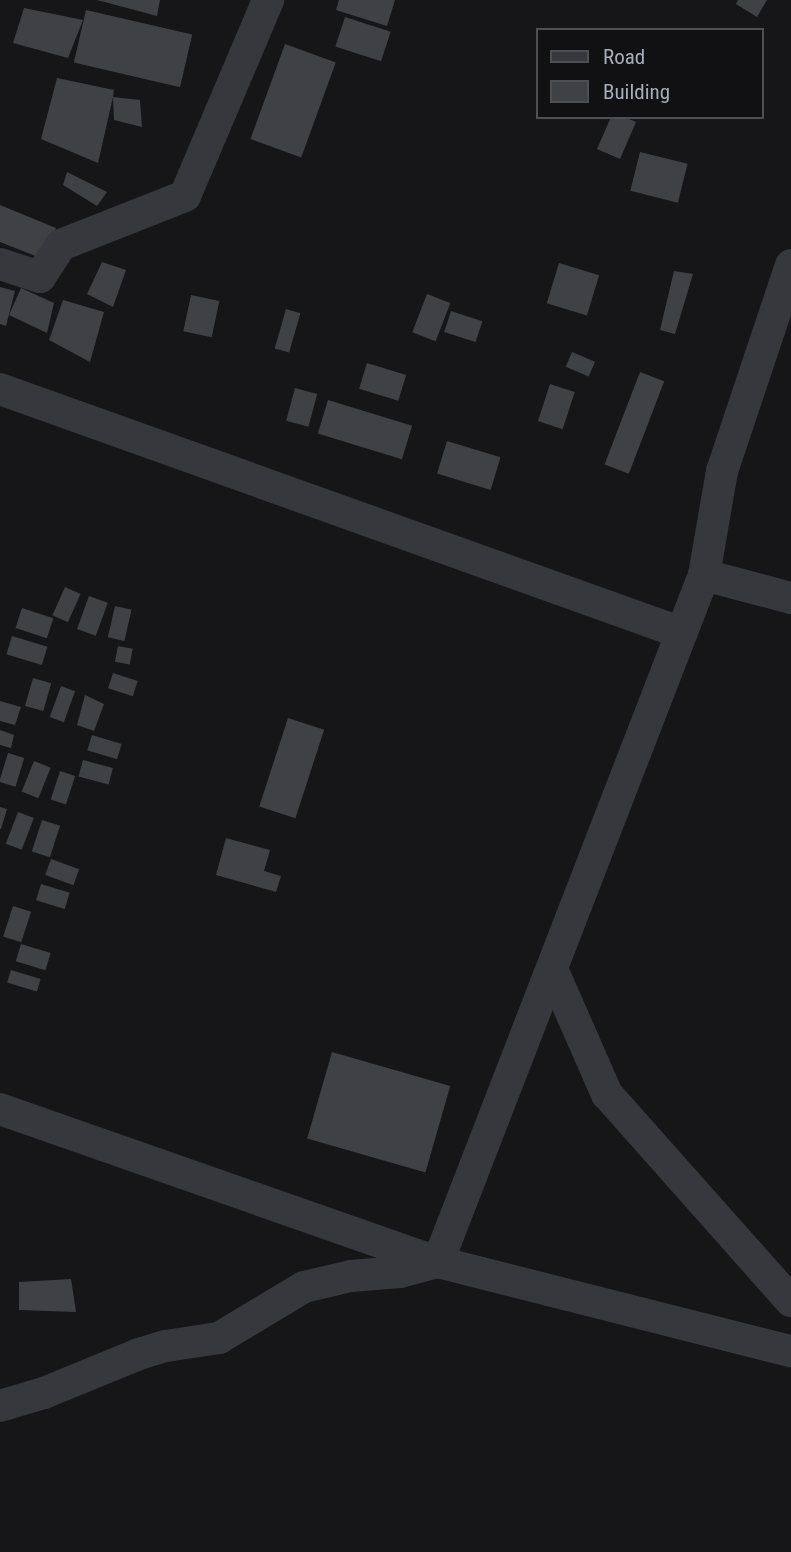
<!DOCTYPE html>
<html>
<head>
<meta charset="utf-8">
<style>
  body { margin:0 }
  #map { position:relative; width:791px; height:1552px; overflow:hidden; background:#161618; font-family:"Roboto Condensed",sans-serif }
  div>[style] { position:absolute }
  .building>* { inset:0; background:#404145; transform-origin:0 0 }
  .minor>* { height:32px; margin:-16px; padding:0 16px; transform-origin:16px; border-radius:16px; background:#37383d }
  span { translate:-50% -50%; white-space:nowrap; text-align:center; line-height:1.15; -webkit-text-stroke:7px #111113; paint-order:stroke }
  .legend { position:absolute; left:536px; top:28px; width:228px; height:91px; box-sizing:border-box; background:#111113; border:2px solid #4d4f55; margin:0; padding:9px 12px; list-style:none; font-size:21px; color:#a8adb8 }
  .legend li { display:flex; align-items:center; gap:14px; height:35px }
  .legend b { width:35px; border:2px solid #4d4f55 }
</style>
</head>
<body>
<div id="map">
  <div class="building">
    <i style="clip-path:polygon(97px 0,160px 0,157px 16px)"></i>
    <i style="clip-path:polygon(339px 0,395px 0,387px 26px,336px 10px)"></i>
    <i style="clip-path:polygon(738px 0,767px 0,757px 17px,736px 4px)"></i>
    <i style="clip-path:polygon(24px 8px,83px 20px,68px 58px,13px 43px)"></i>
    <i style="left:86px;top:10px;width:109px;height:54px;rotate:13deg"></i>
    <i style="left:345px;top:17px;width:48px;height:31px;rotate:18deg"></i>
    <i style="left:285px;top:44px;width:54px;height:101px;rotate:20deg"></i>
    <i style="clip-path:polygon(57px 78px,114px 90px,113px 97px,140px 100px,142px 127px,114px 120px,113px 97px,98px 163px,41px 139px)"></i>
    <i style="clip-path:polygon(611px 117px,624px 117px,636px 122px,620px 159px,597px 149px)"></i>
    <i style="left:640px;top:152px;width:49px;height:40px;rotate:14deg"></i>
    <i style="clip-path:polygon(67px 172px,107px 192px,97px 206px,63px 185px)"></i>
    <i style="clip-path:polygon(0 205px,56px 228px,43px 259px,0 242px)"></i>
    <i style="clip-path:polygon(102px 262px,126px 270px,113px 307px,87px 294px)"></i>
    <i style="left:559px;top:263px;width:42px;height:42px;rotate:17deg"></i>
    <i style="clip-path:polygon(674px 271px,693px 274px,675px 334px,660px 330px)"></i>
    <i style="clip-path:polygon(0 287px,15px 291px,6px 326px,0 324px)"></i>
    <i style="clip-path:polygon(21px 288px,54px 303px,47px 333px,9px 315px)"></i>
    <i style="left:427px;top:294px;width:25px;height:41px;rotate:21deg"></i>
    <i style="left:191px;top:295px;width:29px;height:37px;rotate:12deg"></i>
    <i style="clip-path:polygon(63px 300px,104px 312px,90px 362px,49px 340px)"></i>
    <i style="left:286px;top:309px;width:15px;height:41px;rotate:16deg"></i>
    <i style="left:451px;top:311px;width:33px;height:22px;rotate:18deg"></i>
    <i style="left:572px;top:352px;width:25px;height:16px;rotate:23deg"></i>
    <i style="left:367px;top:363px;width:41px;height:27px;rotate:17deg"></i>
    <i style="left:640px;top:372px;width:26px;height:99px;rotate:21deg"></i>
    <i style="left:550px;top:384px;width:26px;height:39px;rotate:18deg"></i>
    <i style="left:295px;top:388px;width:23px;height:34px;rotate:15deg"></i>
    <i style="left:328px;top:400px;width:88px;height:35px;rotate:17deg"></i>
    <i style="left:447px;top:441px;width:56px;height:34px;rotate:17deg"></i>
    <i style="left:65px;top:587px;width:17px;height:31px;rotate:24deg"></i>
    <i style="left:89px;top:596px;width:20px;height:35px;rotate:20deg"></i>
    <i style="left:115px;top:606px;width:17px;height:32px;rotate:13deg"></i>
    <i style="left:22px;top:608px;width:33px;height:21px;rotate:18deg"></i>
    <i style="left:12px;top:636px;width:37px;height:19px;rotate:17deg"></i>
    <i style="left:118px;top:646px;width:15px;height:16px;rotate:11deg"></i>
    <i style="left:113px;top:673px;width:26px;height:16px;rotate:18deg"></i>
    <i style="left:33px;top:678px;width:19px;height:29px;rotate:16deg"></i>
    <i style="left:61px;top:686px;width:15px;height:33px;rotate:20deg"></i>
    <i style="clip-path:polygon(85px 695px,104px 704px,94px 731px,77px 725px)"></i>
    <i style="clip-path:polygon(0 701px,21px 707px,15px 725px,0 721px)"></i>
    <i style="left:288px;top:718px;width:38px;height:93px;rotate:18deg"></i>
    <i style="clip-path:polygon(0 730px,14px 735px,11px 748px,0 745px)"></i>
    <i style="left:92px;top:735px;width:31px;height:16px;rotate:17deg"></i>
    <i style="left:8px;top:753px;width:17px;height:30px;rotate:17deg"></i>
    <i style="left:83px;top:760px;width:31px;height:17px;rotate:15deg"></i>
    <i style="left:34px;top:761px;width:18px;height:33px;rotate:22deg"></i>
    <i style="left:60px;top:771px;width:16px;height:30px;rotate:18deg"></i>
    <i style="clip-path:polygon(0 807px,7px 809px,1px 829px,0 829px)"></i>
    <i style="left:18px;top:812px;width:17px;height:34px;rotate:21deg"></i>
    <i style="left:42px;top:820px;width:19px;height:33px;rotate:18deg"></i>
    <i style="clip-path:polygon(226px 838px,270px 850px,264px 871px,281px 876px,276px 892px,216px 875px)"></i>
    <i style="left:51px;top:859px;width:30px;height:17px;rotate:20deg"></i>
    <i style="left:41px;top:884px;width:30px;height:17px;rotate:17deg"></i>
    <i style="left:13px;top:906px;width:19px;height:32px;rotate:18deg"></i>
    <i style="left:21px;top:944px;width:31px;height:18px;rotate:17deg"></i>
    <i style="left:11px;top:970px;width:31px;height:13px;rotate:17deg"></i>
    <i style="left:332px;top:1052px;width:123px;height:90px;rotate:16deg"></i>
    <i style="clip-path:polygon(71px 1279px,76px 1312px,19px 1310px,19px 1282px)"></i>
  </div>
  <div class="minor">
    <i style="left:0;top:264px;width:42px;rotate:18deg"></i>
    <i style="left:40px;top:277px;width:38px;rotate:-57deg"></i>
    <i style="left:61px;top:245px;width:133px;rotate:-21.6deg"></i>
    <i style="left:185px;top:196px;width:213px;rotate:-67deg"></i>
    <i style="left:791px;top:265px;width:217px;rotate:108.5deg"></i>
    <i style="left:722px;top:471px;width:106px;rotate:99.8deg"></i>
    <i style="left:704px;top:575px;width:737px;rotate:111.17deg"></i>
    <i style="left:438px;top:1262px;width:364px;rotate:14.2deg"></i>
    <i style="left:0;top:389px;width:724px;rotate:19.69deg"></i>
    <i style="left:704px;top:575px;width:90px;rotate:14.8deg"></i>
    <i style="left:552px;top:969px;width:137px;rotate:66.3deg"></i>
    <i style="left:607px;top:1094px;width:277px;rotate:48.4deg"></i>
    <i style="left:0;top:1109px;width:464px;rotate:19.3deg"></i>
    <i style="left:0;top:1406px;width:46px;rotate:-16.5deg"></i>
    <i style="left:44px;top:1393px;width:103px;rotate:-22.3deg"></i>
    <i style="left:139px;top:1354px;width:28px;rotate:-17deg"></i>
    <i style="left:166px;top:1346px;width:54px;rotate:-8.6deg"></i>
    <i style="left:219px;top:1338px;width:99px;rotate:-31deg"></i>
    <i style="left:304px;top:1287px;width:48px;rotate:-13.2deg"></i>
    <i style="left:351px;top:1276px;width:49px;rotate:-4.7deg"></i>
    <i style="left:400px;top:1272px;width:39px;rotate:-15deg"></i>
  </div>
  <ul class="legend">
  <li><b style="height:9px;background:#37383d"></b>Road</li>
  <li><b style="height:19px;background:#404145"></b>Building</li>
  </ul>
</div>
</body>
</html>
